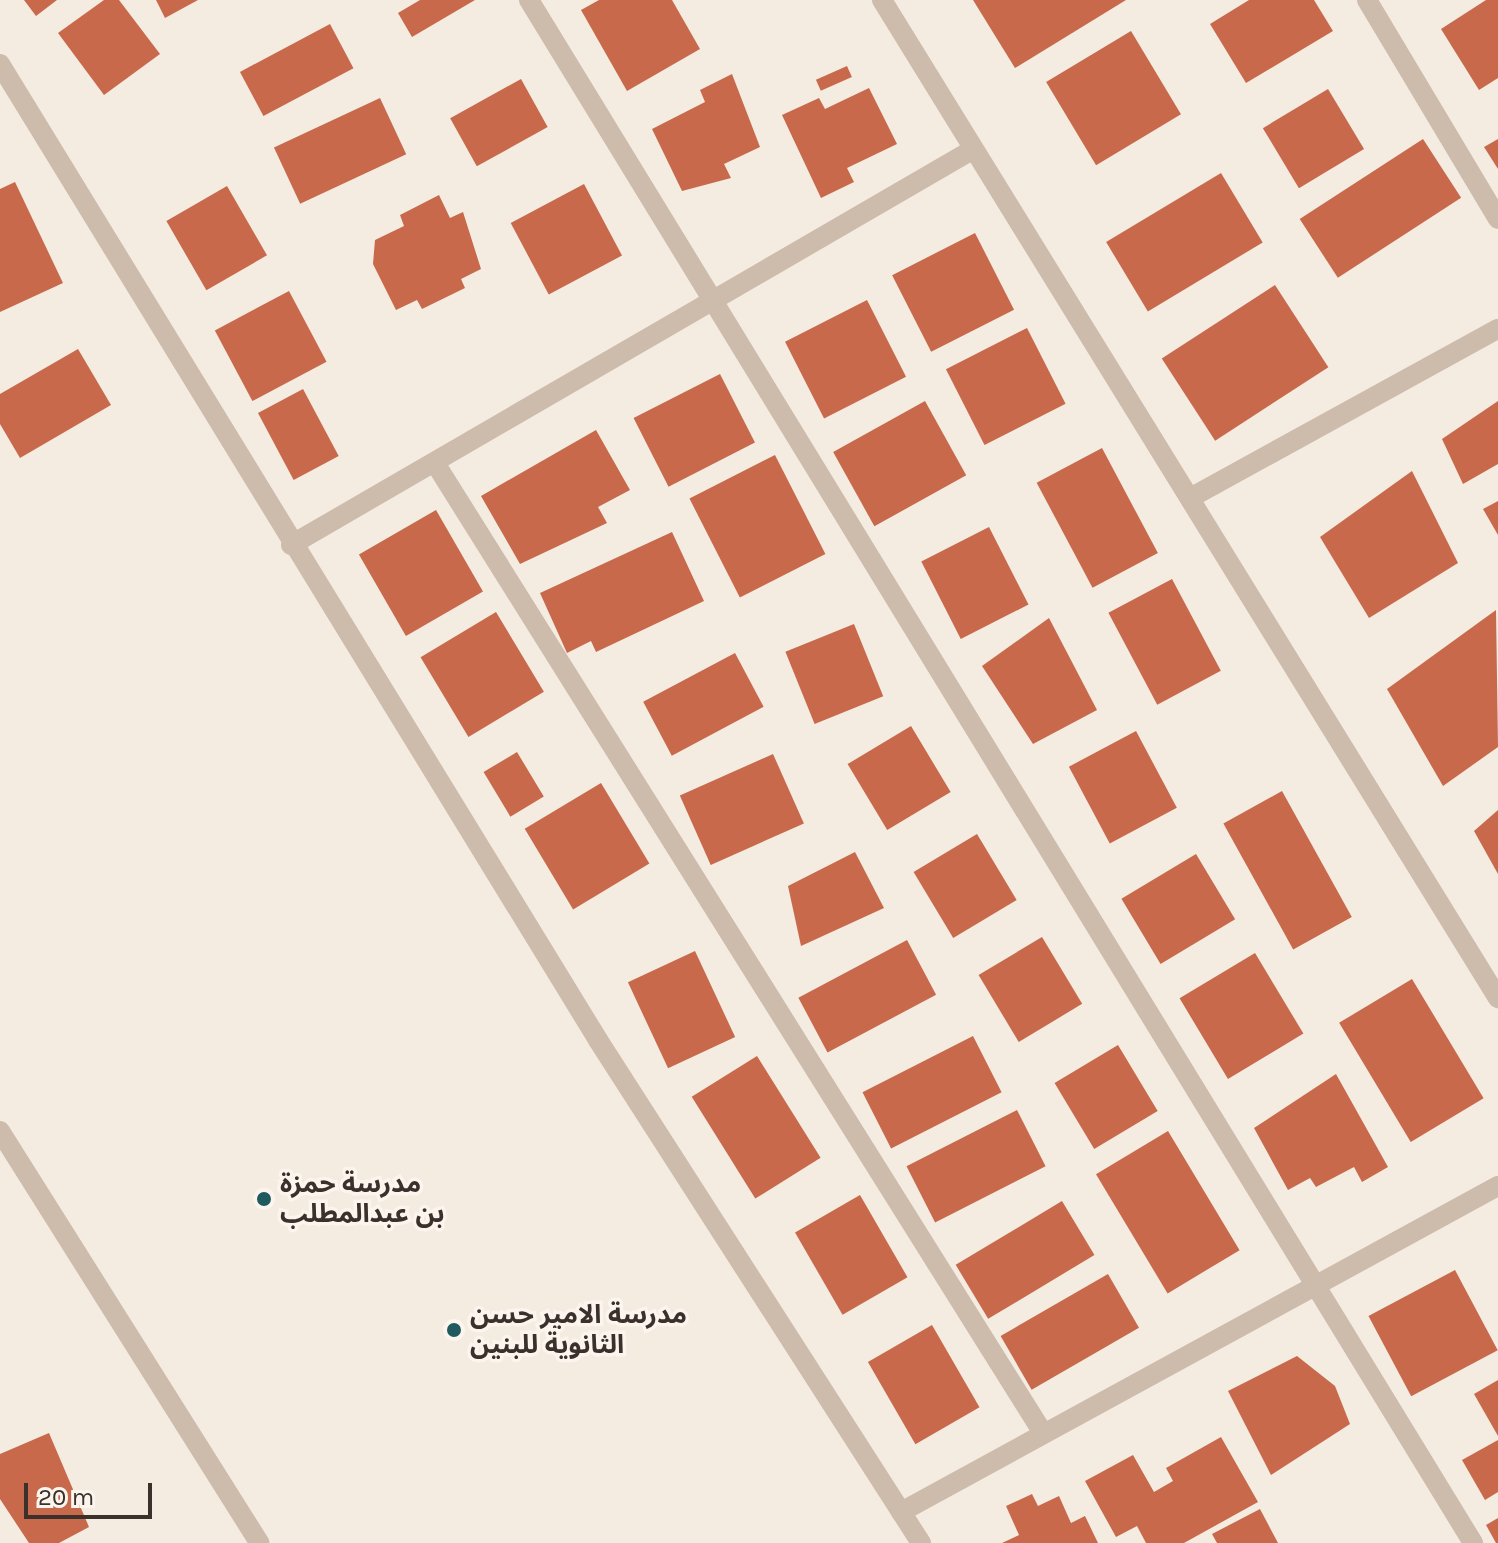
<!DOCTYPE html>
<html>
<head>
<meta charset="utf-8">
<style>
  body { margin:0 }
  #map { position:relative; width:1498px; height:1543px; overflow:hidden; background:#f4ebe1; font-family:Karla,"Noto Sans Arabic",sans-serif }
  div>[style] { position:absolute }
  .building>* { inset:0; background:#c8694b; transform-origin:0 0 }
  .minor>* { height:20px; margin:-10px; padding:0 10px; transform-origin:10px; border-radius:10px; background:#cdbbac }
  .dots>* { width:22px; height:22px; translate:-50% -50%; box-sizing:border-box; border:4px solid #fbf5ee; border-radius:50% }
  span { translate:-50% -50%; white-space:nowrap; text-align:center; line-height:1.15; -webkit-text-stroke:7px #fbf5ee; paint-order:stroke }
  .poi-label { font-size:26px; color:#3b302b; font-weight:700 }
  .left { translate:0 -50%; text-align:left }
  .scale { position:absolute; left:24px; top:1483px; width:128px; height:36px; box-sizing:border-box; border:4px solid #3b302b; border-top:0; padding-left:10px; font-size:24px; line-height:28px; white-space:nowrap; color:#3b302b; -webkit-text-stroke:6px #fbf5ee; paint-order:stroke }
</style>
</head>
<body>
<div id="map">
  <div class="building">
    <i style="clip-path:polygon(24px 0,57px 0,36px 16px)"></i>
    <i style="clip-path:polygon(104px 0,119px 0,160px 54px,104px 95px,58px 33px)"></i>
    <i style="clip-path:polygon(156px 0,198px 0,165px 18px)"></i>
    <i style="clip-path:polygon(420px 0,475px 0,412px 37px,398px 13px)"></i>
    <i style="clip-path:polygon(599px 0,672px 0,700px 49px,627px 91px,581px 10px)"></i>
    <i style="clip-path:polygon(973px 0,1126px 0,1015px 68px)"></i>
    <i style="clip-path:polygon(1249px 0,1314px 0,1333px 31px,1246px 83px,1210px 24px)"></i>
    <i style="clip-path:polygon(1486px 0,1498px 0,1498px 78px,1479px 90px,1441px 29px)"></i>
    <i style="left:330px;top:24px;width:50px;height:102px;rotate:62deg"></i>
    <i style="left:1131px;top:31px;width:97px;height:99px;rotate:59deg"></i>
    <i style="left:847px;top:66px;width:12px;height:34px;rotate:66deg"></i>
    <i style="clip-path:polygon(732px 74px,760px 147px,724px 164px,731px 178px,682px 191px,652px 129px,705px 102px,700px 90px)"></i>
    <i style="left:521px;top:79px;width:55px;height:81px;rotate:61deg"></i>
    <i style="clip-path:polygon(869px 88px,897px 144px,847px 168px,854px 182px,821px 198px,782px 115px,819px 98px,825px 109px)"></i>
    <i style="left:1328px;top:89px;width:70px;height:76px;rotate:59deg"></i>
    <i style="left:380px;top:98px;width:62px;height:117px;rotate:65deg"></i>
    <i style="left:1423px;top:139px;width:70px;height:147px;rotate:57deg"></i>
    <i style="clip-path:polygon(1498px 139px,1498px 169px,1484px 147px)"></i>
    <i style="left:1221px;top:173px;width:81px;height:134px;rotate:59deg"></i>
    <i style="clip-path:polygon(15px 182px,63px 283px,0 312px,0 189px)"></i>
    <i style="left:584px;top:184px;width:81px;height:83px;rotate:62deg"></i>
    <i style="left:227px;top:186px;width:80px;height:70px;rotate:60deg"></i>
    <i style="clip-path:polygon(439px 195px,450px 218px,463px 212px,481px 269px,461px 279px,465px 288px,422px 309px,417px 300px,396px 310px,373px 264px,375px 240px,404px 226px,400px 215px)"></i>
    <i style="left:975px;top:233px;width:86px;height:93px;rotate:63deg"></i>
    <i style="left:1275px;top:285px;width:98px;height:135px;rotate:57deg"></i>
    <i style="left:289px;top:291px;width:80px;height:84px;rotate:62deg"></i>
    <i style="left:867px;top:300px;width:86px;height:92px;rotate:63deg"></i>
    <i style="left:1027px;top:328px;width:85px;height:91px;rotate:63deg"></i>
    <i style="clip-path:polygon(78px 349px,111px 405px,20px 458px,0 424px,0 394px)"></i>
    <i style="left:720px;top:374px;width:77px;height:97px;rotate:63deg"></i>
    <i style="left:303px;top:389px;width:76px;height:51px;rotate:62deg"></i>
    <i style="left:925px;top:401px;width:85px;height:105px;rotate:61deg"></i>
    <i style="clip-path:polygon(1498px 401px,1498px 464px,1463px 484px,1442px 439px)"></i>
    <i style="clip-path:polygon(596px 430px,630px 490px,598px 507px,607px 523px,520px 564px,481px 496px)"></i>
    <i style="left:1102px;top:448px;width:119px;height:74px;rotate:62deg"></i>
    <i style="left:775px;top:455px;width:111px;height:96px;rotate:63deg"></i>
    <i style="clip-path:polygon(1412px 471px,1458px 563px,1369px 618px,1320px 537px)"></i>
    <i style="clip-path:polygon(1498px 501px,1498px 535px,1483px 509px)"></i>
    <i style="left:436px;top:510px;width:94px;height:89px;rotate:60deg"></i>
    <i style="left:989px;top:527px;width:87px;height:76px;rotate:63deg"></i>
    <i style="clip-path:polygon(672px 532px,704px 601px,596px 652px,591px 641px,567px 653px,540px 593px)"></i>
    <i style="left:1172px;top:579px;width:104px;height:72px;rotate:62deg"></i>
    <i style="clip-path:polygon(1496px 610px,1498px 747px,1443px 786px,1387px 689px)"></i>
    <i style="left:496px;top:612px;width:93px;height:88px;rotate:59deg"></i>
    <i style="clip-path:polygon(1049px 618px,1097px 710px,1033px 744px,982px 666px)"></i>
    <i style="left:854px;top:624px;width:78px;height:74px;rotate:68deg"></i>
    <i style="left:735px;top:653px;width:61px;height:104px;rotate:62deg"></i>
    <i style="left:911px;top:726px;width:77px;height:74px;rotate:59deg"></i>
    <i style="left:1136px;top:731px;width:87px;height:76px;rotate:62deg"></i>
    <i style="left:517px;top:752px;width:52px;height:39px;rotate:59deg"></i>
    <i style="left:773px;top:754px;width:76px;height:102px;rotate:66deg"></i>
    <i style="left:601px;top:783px;width:94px;height:89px;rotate:59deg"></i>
    <i style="left:1282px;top:791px;width:144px;height:67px;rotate:61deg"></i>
    <i style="clip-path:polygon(1498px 810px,1498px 874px,1474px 831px)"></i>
    <i style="left:977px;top:834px;width:77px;height:74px;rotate:59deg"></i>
    <i style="clip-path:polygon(855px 852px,884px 908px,801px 946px,788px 886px)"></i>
    <i style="left:1196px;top:854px;width:76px;height:87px;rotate:59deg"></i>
    <i style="left:1042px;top:937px;width:78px;height:74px;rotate:59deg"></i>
    <i style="left:907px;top:940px;width:62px;height:123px;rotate:62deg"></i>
    <i style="left:695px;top:951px;width:95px;height:74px;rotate:65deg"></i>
    <i style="left:1255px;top:953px;width:94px;height:88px;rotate:59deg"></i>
    <i style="left:1412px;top:979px;width:139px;height:85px;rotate:59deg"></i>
    <i style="left:973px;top:1036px;width:63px;height:124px;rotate:63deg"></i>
    <i style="left:1118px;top:1045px;width:77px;height:74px;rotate:59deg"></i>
    <i style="left:757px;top:1056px;width:120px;height:77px;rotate:58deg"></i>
    <i style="clip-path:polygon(1336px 1074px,1388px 1167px,1362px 1182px,1354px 1167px,1316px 1187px,1310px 1178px,1288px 1190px,1254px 1128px)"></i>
    <i style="left:1017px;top:1110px;width:63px;height:124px;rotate:63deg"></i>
    <i style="left:1168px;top:1131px;width:139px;height:84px;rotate:59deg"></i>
    <i style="left:860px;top:1195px;width:95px;height:75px;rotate:60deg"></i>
    <i style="left:1062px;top:1201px;width:63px;height:124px;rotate:59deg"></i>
    <i style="left:1455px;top:1270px;width:91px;height:98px;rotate:62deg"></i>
    <i style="left:1108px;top:1274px;width:62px;height:124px;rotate:60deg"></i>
    <i style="left:932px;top:1325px;width:95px;height:74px;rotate:60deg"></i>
    <i style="clip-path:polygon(1297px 1356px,1335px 1386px,1350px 1424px,1271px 1475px,1228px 1391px)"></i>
    <i style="clip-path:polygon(1498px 1380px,1498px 1436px,1474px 1394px)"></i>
    <i style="clip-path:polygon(49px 1433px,89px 1527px,59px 1543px,29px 1543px,0 1499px,0 1454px)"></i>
    <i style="clip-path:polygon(1221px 1437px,1258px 1502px,1184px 1543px,1146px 1543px,1137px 1526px,1116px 1537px,1085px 1481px,1133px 1455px,1154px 1492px,1173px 1481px,1166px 1468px)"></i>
    <i style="clip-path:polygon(1498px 1440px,1498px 1492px,1485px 1500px,1462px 1460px)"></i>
    <i style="clip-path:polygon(1032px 1494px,1038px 1506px,1059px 1496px,1071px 1523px,1085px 1516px,1098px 1543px,1002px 1543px,1019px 1535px,1006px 1506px)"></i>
    <i style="clip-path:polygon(1260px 1509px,1278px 1543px,1217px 1543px,1212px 1534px)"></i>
    <i style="clip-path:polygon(1498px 1518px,1498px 1543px,1496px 1543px,1486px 1525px)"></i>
  </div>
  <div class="minor">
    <i style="left:529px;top:0;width:1809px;rotate:58.54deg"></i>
    <i style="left:882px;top:0;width:1173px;rotate:58.32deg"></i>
    <i style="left:1367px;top:0;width:255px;rotate:59.1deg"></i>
    <i style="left:0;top:64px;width:1145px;rotate:58.5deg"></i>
    <i style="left:598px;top:1040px;width:598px;rotate:57.29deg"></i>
    <i style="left:435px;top:463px;width:1145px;rotate:57.92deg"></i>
    <i style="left:1190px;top:498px;width:351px;rotate:-28.8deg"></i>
    <i style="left:291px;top:545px;width:787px;rotate:-30.11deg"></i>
    <i style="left:0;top:1131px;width:487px;rotate:57.8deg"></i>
    <i style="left:901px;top:1512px;width:680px;rotate:-28.64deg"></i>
  </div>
  <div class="dots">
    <i style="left:264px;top:1199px;background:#1f5a5e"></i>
    <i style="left:454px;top:1330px;background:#1f5a5e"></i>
  </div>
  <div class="poi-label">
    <span class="left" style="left:280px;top:1199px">مدرسة حمزة<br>بن عبدالمطلب</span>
    <span class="left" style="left:470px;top:1330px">مدرسة الامير حسن<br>الثانوية للبنين</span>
  </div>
  <div class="scale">20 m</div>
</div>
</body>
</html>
